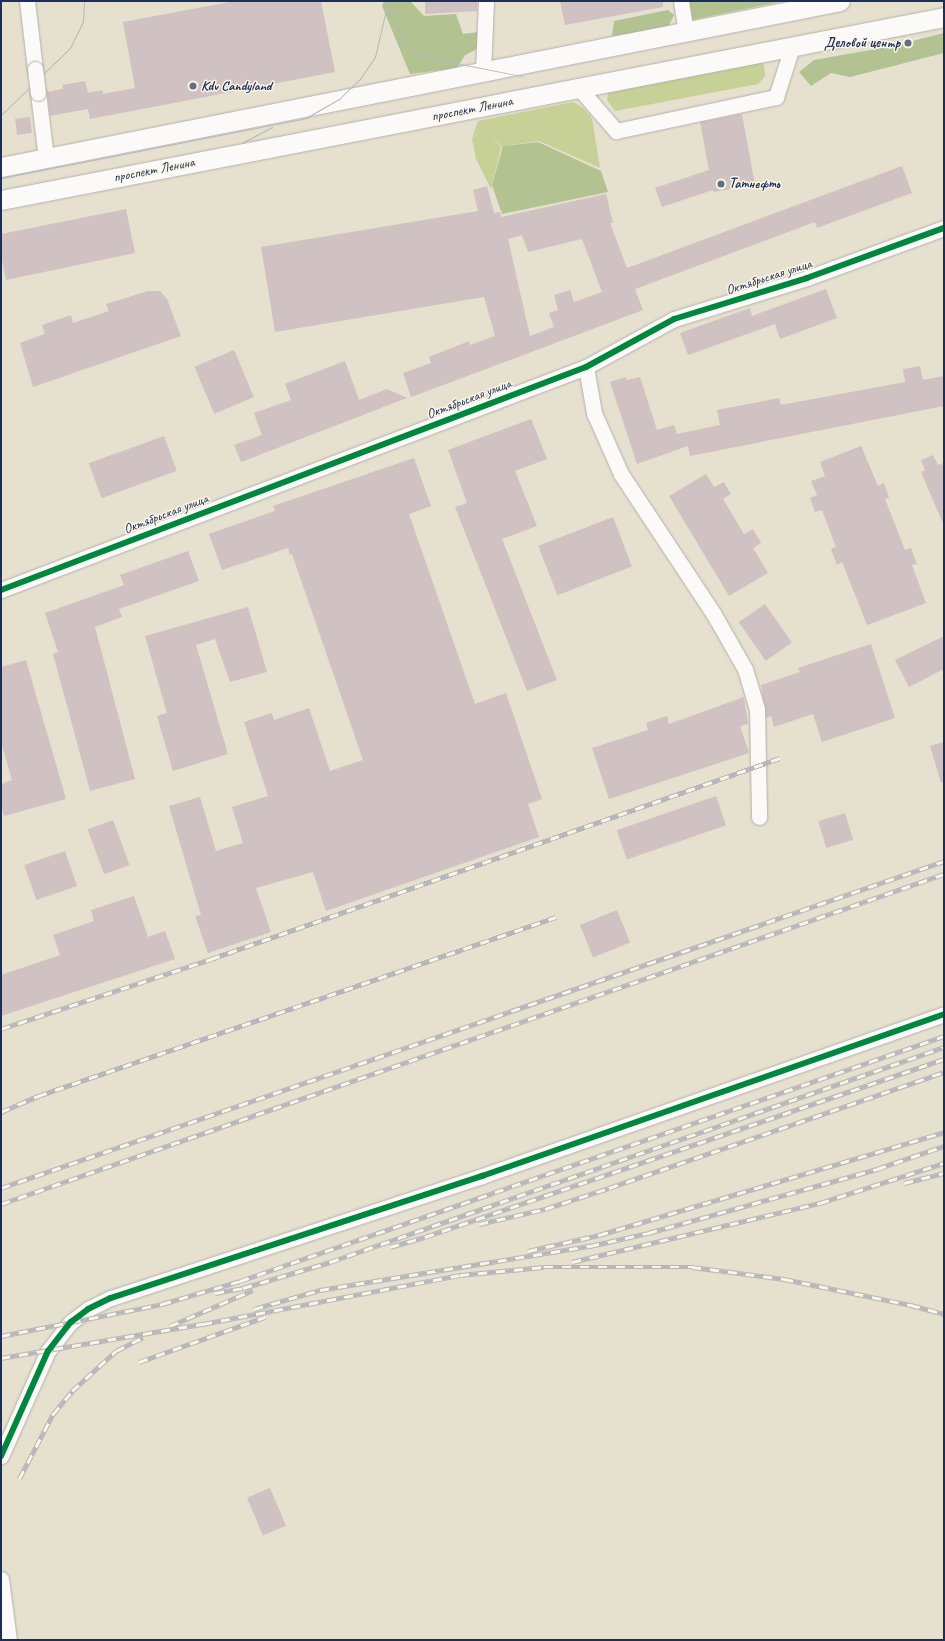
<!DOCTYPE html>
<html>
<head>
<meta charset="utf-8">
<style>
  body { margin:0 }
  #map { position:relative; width:945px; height:1641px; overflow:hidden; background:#e6e0cf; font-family:Caveat,sans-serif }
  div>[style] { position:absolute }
  .green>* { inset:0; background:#c6d097 }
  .forest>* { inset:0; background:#b2c290 }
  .building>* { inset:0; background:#d0c1c2; transform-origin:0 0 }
  .roads { filter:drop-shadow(0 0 1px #b3b1ab) drop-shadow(0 0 1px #b3b1ab) }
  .minor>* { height:15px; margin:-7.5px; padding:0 7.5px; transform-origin:7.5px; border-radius:7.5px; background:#fbfaf8 }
  .major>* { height:19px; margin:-9.5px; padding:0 9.5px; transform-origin:9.5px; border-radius:9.5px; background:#fbfaf8 }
  .tram>* { height:1px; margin:-0.5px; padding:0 0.5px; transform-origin:0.5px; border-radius:0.5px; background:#b6b7ba }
  .rail>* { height:4.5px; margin-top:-2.25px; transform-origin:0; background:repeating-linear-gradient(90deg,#fcf5e5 0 9px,#b6b7ba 0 18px); box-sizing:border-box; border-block:1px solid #b6b7ba }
  .bridges { filter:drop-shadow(0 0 1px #b3b1ab) drop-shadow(0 0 1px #b3b1ab) }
  .minor-bridge>* { height:15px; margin:-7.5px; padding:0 7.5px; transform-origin:7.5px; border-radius:7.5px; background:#fbfaf8 }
  .cycleway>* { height:6px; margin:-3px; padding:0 3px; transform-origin:3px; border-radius:3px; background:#00873e }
  .dots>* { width:11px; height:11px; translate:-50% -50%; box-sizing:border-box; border:2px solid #fcf5e5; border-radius:50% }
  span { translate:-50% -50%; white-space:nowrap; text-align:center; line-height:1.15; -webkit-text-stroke:3px #fcf5e5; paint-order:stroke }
  .poi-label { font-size:14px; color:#1b2f5e; font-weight:700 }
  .right { translate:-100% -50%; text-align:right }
  .left { translate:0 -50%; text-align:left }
  .street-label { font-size:14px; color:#1b2f5e }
  .frame { position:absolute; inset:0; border:2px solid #1b2f5e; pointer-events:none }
</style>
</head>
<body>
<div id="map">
  <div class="green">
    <i style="clip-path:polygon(756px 60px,764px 65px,765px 76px,758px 84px,615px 111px,607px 100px,609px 89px)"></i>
    <i style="clip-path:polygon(573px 102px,582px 107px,592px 118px,600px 168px,539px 141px,503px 146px,502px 148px,487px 128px,501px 148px,491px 189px,476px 159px,472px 139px,481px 129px,472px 138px,478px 121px)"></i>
  </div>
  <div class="forest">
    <i style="clip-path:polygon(384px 1px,410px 1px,424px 16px,456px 14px,463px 34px,478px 32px,481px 47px,465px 55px,457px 68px,410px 74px,382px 6px)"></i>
    <i style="clip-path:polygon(687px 1px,784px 1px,691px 20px)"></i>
    <i style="clip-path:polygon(668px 10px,674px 15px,668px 27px,612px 36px,614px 21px)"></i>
    <i style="clip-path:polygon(944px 33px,944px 53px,850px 77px,831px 73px,811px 86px,799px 72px,814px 60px,893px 46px)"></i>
    <i style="clip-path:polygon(538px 142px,601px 171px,608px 192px,502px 214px,492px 185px,503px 146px)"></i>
  </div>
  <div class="building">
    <i style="clip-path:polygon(235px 1px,321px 1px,335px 72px,90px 119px,88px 109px,50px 116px,47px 92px,63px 89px,62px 85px,85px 81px,88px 93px,102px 90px,103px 94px,135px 88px,123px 22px)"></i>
    <i style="clip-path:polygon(425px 1px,477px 1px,477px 11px,425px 14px)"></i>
    <i style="clip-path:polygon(560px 1px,663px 1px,663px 7px,565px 25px)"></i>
    <i style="clip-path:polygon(742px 114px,755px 185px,713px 192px,713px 190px,662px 207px,655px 188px,709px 170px,700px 122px)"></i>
    <i style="left:30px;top:117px;width:16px;height:15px;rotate:83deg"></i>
    <i style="clip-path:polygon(evenodd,902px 166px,912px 193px,817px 228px,815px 222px,635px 289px,643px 310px,411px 397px,403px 373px,431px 363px,429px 357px,469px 341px,470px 345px,495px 336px,484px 297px,275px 332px,261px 247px,478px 211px,473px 190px,487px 186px,494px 213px,500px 212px,501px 217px,606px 194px,613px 223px,610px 223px,627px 268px,902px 166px,522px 235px,528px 252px,582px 239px,602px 292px,574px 302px,570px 290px,554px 295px,558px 310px,549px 313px,554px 327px,530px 336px,508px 239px,522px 235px)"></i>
    <i style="clip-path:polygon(126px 209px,135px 253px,6px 280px,1px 255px,1px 234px)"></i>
    <i style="clip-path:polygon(826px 289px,837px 318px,780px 339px,775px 324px,688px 355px,680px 333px,750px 308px,752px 316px)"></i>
    <i style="clip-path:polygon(148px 291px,160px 291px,167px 299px,181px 336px,33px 387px,20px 343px,45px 334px,42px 325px,71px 315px,73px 323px,109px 311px,106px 304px)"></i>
    <i style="left:234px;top:350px;width:51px;height:43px;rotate:67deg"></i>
    <i style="clip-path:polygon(345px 361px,359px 400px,387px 389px,407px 398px,241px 462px,234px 445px,262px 435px,254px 413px,291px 400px,285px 384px)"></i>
    <i style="clip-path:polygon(920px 366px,923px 380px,944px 376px,944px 406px,690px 456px,688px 446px,637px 464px,610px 382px,625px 377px,627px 380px,640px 377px,657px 430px,674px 425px,677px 434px,720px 425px,717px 410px,779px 398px,781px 405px,905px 382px,903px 369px)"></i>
    <i style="clip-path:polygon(531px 419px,547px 459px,515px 471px,537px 526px,502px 539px,557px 680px,527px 691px,455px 507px,467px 503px,448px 450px)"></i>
    <i style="left:164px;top:436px;width:37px;height:80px;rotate:70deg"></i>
    <i style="clip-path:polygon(861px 446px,878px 486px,884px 483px,889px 498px,885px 499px,905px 550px,911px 548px,917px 564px,912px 565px,926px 603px,867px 625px,842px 562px,837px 565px,831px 549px,836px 547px,822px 510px,815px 512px,810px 498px,817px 495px,811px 481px,825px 476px,820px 462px)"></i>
    <i style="clip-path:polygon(933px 455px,938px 465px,944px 463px,944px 526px,921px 472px,925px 470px,921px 460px)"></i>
    <i style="clip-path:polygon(414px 458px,431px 506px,409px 514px,475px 704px,506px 693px,542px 799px,528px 804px,539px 837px,326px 911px,313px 872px,256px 888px,271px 932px,208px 953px,195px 916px,201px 915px,169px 806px,200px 797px,216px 851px,243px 843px,232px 807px,268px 796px,244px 722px,272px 713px,274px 720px,309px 708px,330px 771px,363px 760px,292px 554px,290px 555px,288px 548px,222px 570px,209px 534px,275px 511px,273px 506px)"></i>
    <i style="clip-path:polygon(706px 474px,714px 487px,724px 482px,731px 494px,723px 499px,744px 534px,753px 529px,761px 543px,753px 548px,768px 573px,729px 596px,669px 496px)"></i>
    <i style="left:613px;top:517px;width:53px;height:80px;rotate:69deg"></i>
    <i style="clip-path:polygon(188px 551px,199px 581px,119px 609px,122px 617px,95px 627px,135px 779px,90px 791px,53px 654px,58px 652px,45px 613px,124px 585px,120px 575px)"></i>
    <i style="left:765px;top:604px;width:47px;height:32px;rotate:55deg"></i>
    <i style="clip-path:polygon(248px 607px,267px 672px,230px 682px,215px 639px,196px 645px,228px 754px,173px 771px,157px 716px,167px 713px,145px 636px)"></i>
    <i style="clip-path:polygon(944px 636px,944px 669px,909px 687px,895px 660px)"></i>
    <i style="clip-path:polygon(871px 644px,895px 718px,822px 742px,813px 714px,774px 727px,771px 716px,766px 718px,761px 685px,800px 672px,798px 668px)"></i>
    <i style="clip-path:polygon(26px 660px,66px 799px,4px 816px,1px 805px,1px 784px,12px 780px,1px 742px,1px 667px)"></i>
    <i style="clip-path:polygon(744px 697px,748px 724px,740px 726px,749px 753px,609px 799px,592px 748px,648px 730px,646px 723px,667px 716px,669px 724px)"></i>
    <i style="clip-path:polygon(944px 742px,944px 782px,941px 783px,930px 746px)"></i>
    <i style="left:716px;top:796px;width:31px;height:105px;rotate:71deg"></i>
    <i style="left:845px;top:813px;width:28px;height:28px;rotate:73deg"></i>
    <i style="left:113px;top:820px;width:48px;height:27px;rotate:70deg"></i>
    <i style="left:65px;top:851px;width:37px;height:43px;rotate:71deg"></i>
    <i style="clip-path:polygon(134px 896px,148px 937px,165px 931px,175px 959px,1px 1016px,1px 975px,60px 955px,53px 935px,94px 921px,91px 910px)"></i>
    <i style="left:617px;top:910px;width:35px;height:40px;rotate:68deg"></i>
    <i style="left:270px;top:1488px;width:41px;height:25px;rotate:67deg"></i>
  </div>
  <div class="roads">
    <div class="minor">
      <i style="left:27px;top:1px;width:68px;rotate:83.3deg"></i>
      <i style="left:681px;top:1px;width:30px;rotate:81deg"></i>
      <i style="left:483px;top:70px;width:69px;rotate:-87.5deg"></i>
      <i style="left:579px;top:88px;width:57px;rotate:49.3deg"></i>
      <i style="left:616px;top:131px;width:164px;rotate:-12deg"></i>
      <i style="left:776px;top:97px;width:52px;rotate:-72.3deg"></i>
      <i style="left:38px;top:93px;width:65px;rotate:83deg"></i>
      <i style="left:586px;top:367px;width:47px;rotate:80.1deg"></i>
      <i style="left:594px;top:413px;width:67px;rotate:66.1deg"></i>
      <i style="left:621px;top:474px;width:167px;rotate:56.5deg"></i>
      <i style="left:713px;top:613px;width:64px;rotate:60.3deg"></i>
      <i style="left:745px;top:669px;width:42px;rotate:73.3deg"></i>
      <i style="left:757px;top:709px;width:108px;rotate:88.9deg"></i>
      <i style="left:1px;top:590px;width:626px;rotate:-20.87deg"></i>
      <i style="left:586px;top:367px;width:100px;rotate:-28.6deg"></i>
      <i style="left:674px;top:319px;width:139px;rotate:-17.1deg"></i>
      <i style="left:807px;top:278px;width:146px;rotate:-20.1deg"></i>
      <i style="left:1px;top:1456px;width:115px;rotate:-65.9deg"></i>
      <i style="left:48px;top:1351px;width:37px;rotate:-52deg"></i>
      <i style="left:71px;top:1322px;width:21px;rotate:-37deg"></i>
      <i style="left:88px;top:1309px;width:25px;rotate:-26deg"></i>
      <i style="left:111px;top:1298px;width:391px;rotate:-18.2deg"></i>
      <i style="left:482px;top:1176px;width:490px;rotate:-19.3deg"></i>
      <i style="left:1px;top:1579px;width:62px;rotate:82.5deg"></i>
    </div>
    <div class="major">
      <i style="left:1px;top:167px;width:855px;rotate:-11.19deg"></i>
      <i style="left:1px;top:200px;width:961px;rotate:-10.98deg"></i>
    </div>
  </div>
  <div class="tram">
    <i style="left:391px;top:1px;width:28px;rotate:77deg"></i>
    <i style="left:397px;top:28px;width:15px;rotate:62deg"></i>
    <i style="left:404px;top:41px;width:16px;rotate:43deg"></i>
    <i style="left:416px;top:52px;width:14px;rotate:25deg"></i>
    <i style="left:429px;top:58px;width:95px;rotate:11deg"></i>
    <i style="left:1px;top:115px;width:96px;rotate:-44.2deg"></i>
    <i style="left:70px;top:48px;width:30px;rotate:-64deg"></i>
    <i style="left:83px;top:21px;width:20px;rotate:-87deg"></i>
    <i style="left:242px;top:143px;width:34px;rotate:-28deg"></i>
    <i style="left:1px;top:178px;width:311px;rotate:-11.1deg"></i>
    <i style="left:306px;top:118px;width:39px;rotate:-30deg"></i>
    <i style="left:340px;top:98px;width:28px;rotate:-44deg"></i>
    <i style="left:360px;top:79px;width:27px;rotate:-56deg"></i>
    <i style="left:375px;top:57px;width:57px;rotate:-76.9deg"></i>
  </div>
  <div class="rail">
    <i style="left:1px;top:1029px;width:221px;rotate:-18.4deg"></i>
    <i style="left:211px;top:959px;width:603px;rotate:-19.46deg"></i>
    <i style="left:1px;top:1112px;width:40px;rotate:-23.4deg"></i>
    <i style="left:38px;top:1096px;width:548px;rotate:-19.06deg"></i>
    <i style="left:904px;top:1183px;width:41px;rotate:-14deg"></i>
    <i style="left:1px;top:1188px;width:998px;rotate:-19.12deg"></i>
    <i style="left:1px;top:1204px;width:999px;rotate:-19.29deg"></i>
    <i style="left:479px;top:1224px;width:68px;rotate:-12.8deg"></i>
    <i style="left:545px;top:1209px;width:67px;rotate:-18.2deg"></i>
    <i style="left:609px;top:1188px;width:355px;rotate:-19.1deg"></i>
    <i style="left:390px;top:1247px;width:36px;rotate:-16deg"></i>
    <i style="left:425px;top:1237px;width:549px;rotate:-18.93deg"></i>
    <i style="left:528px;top:1251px;width:73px;rotate:-12.7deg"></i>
    <i style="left:599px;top:1235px;width:360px;rotate:-16.6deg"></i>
    <i style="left:572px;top:1262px;width:255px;rotate:-13.4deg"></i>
    <i style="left:820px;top:1203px;width:130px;rotate:-17.9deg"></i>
    <i style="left:215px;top:1293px;width:28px;rotate:-10deg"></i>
    <i style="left:243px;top:1288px;width:91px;rotate:-16.6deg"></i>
    <i style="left:330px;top:1262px;width:651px;rotate:-19.3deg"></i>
    <i style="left:254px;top:1309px;width:69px;rotate:-16.1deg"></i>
    <i style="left:320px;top:1290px;width:274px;rotate:-9.3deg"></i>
    <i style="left:590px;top:1246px;width:59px;rotate:-12.6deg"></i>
    <i style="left:648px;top:1233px;width:238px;rotate:-15.6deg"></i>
    <i style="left:877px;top:1169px;width:71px;rotate:-18.9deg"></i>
    <i style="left:170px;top:1326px;width:90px;rotate:-23.4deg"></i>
    <i style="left:1px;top:1336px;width:164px;rotate:-11.2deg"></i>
    <i style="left:162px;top:1304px;width:81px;rotate:-16.4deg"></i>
    <i style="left:240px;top:1281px;width:745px;rotate:-19.19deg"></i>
    <i style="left:1px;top:1358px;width:205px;rotate:-9.6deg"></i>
    <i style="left:203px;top:1324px;width:262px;rotate:-10.8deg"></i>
    <i style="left:460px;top:1275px;width:84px;rotate:-5.4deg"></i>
    <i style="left:544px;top:1267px;width:148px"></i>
    <i style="left:692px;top:1267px;width:93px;rotate:7.4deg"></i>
    <i style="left:784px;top:1279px;width:130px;rotate:11.6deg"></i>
    <i style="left:911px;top:1305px;width:34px;rotate:15deg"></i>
    <i style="left:139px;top:1362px;width:134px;rotate:-19.7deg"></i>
    <i style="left:19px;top:1479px;width:73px;rotate:-62.4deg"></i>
    <i style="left:53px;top:1414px;width:30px;rotate:-50deg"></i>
    <i style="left:72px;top:1391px;width:59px;rotate:-42.3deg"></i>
    <i style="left:116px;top:1351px;width:30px;rotate:-27deg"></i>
  </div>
  <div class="bridges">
    <div class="minor-bridge">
      <i style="left:35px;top:69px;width:24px;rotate:83deg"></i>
    </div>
  </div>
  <div class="cycleway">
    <i style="left:1px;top:590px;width:626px;rotate:-20.87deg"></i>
    <i style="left:586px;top:367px;width:100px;rotate:-28.6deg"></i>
    <i style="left:674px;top:319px;width:139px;rotate:-17.1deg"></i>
    <i style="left:807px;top:278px;width:146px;rotate:-20.1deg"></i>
    <i style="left:1px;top:1456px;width:115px;rotate:-65.9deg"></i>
    <i style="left:48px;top:1351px;width:37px;rotate:-52deg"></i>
    <i style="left:71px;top:1322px;width:21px;rotate:-37deg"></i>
    <i style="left:88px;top:1309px;width:25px;rotate:-26deg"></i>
    <i style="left:111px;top:1298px;width:391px;rotate:-18.2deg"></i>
    <i style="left:482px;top:1176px;width:490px;rotate:-19.3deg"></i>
  </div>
  <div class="dots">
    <i style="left:908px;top:43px;background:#626d86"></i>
    <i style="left:193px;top:86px;background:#626d86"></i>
    <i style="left:721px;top:184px;background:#626d86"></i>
  </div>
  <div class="poi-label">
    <span class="right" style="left:900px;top:43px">Деловой центр</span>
    <span class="left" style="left:201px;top:86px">Kdv Candyland</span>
    <span class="left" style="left:729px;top:184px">Татнефть</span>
  </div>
  <div class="street-label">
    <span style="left:472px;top:109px;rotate:-11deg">проспект Ленина</span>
    <span style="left:154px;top:170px;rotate:-11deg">проспект Ленина</span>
    <span style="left:769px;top:277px;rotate:-18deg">Октябрьская улица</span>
    <span style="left:469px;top:399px;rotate:-21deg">Октябрьская улица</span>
    <span style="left:166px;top:514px;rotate:-21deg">Октябрьская улица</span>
  </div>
  <div class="frame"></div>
</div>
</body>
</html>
